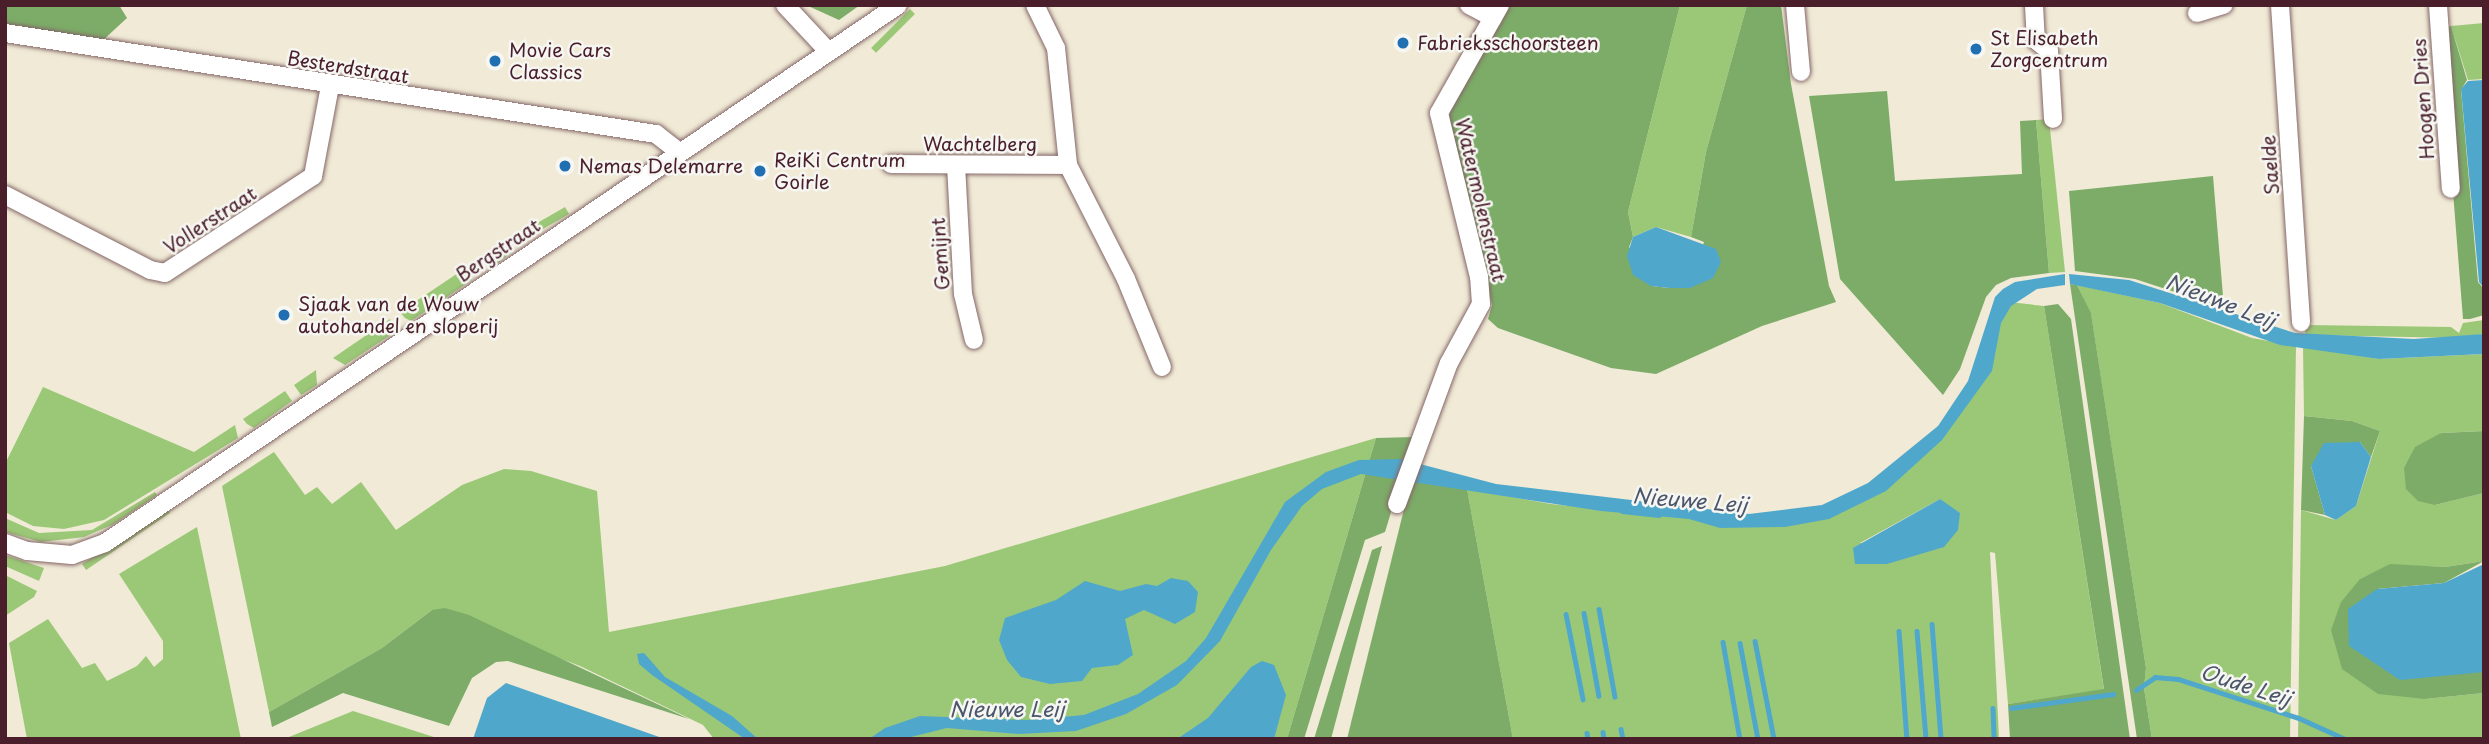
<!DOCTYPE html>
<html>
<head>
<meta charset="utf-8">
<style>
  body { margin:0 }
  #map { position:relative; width:2489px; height:744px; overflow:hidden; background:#f0ead6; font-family:"Playpen Sans",sans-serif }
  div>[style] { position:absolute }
  .green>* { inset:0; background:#9bc877; transform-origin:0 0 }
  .forest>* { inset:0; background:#7cac68 }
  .water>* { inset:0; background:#4fa8cc }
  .stream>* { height:4.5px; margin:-2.25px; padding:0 2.25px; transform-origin:2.25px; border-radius:2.25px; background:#4fa8cc }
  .roads { filter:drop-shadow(0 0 2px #846667) drop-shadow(0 0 2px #846667) }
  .minor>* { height:18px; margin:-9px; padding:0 9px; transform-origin:9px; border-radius:9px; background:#fff }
  .dots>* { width:19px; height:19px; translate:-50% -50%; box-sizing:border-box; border:4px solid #f6f6f2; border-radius:50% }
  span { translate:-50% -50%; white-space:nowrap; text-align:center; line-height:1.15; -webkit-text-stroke:5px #f6f6f2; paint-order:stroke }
  .poi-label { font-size:19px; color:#4a1f2b }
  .left { translate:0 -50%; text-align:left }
  .street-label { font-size:19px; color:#4a1f2b }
  .water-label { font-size:21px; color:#4c566b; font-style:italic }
  .frame { position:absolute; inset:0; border:7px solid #4a1f2b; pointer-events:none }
</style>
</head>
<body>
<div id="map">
  <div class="green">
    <i style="clip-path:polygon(1680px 5px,1747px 5px,1706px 152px,1691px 237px,1656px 227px,1633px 237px,1628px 212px)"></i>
    <i style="left:910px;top:9px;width:7px;height:55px;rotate:45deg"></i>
    <i style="clip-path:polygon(2484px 23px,2484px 79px,2468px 80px,2451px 26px)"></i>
    <i style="clip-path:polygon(2049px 119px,2065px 272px,2049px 273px,2036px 120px)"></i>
    <i style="left:565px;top:207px;width:8px;height:58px;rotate:60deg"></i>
    <i style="left:505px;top:247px;width:8px;height:24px;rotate:50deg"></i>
    <i style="clip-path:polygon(464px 269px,472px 280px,411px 321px,405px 318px,400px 312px)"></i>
    <i style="clip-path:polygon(2077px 285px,2160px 303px,2252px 338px,2296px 346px,2290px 739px,2152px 739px,2144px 688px,2146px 668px,2091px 314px)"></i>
    <i style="clip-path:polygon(evenodd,2009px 302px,2044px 306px,2104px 690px,2008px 704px,1995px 553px,1990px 552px,1999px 739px,1513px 739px,1467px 489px,1551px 504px,1741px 523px,1859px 499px,1963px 406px,2009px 302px,1940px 499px,1944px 547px,1860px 543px,1940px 499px)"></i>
    <i style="clip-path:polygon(390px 319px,395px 332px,345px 365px,333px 358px)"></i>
    <i style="clip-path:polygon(2484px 320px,2484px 334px,2460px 338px,2305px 335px,2306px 325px,2451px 327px,2459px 333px,2463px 323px)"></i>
    <i style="clip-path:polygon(2303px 346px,2379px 359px,2484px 354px,2484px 431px,2440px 433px,2435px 505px,2484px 493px,2484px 561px,2445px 567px,2390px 565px,2360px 579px,2425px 699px,2484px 693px,2484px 739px,2298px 739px,2301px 510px,2336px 520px,2356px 506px,2380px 431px,2352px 421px,2304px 416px)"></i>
    <i style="clip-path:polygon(316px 370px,317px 385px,301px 395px,294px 385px)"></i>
    <i style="clip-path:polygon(43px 387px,194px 452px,235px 425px,238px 438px,104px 520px,64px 529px,33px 526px,5px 512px,5px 464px)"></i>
    <i style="clip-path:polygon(285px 391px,292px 401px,254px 428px,247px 424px,243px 419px)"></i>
    <i style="clip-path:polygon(1376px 438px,1287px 739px,714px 739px,703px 725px,580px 666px,432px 610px,382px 648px,269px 712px,222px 486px,274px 452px,305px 495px,317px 487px,332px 504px,361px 482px,396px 530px,462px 485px,504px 469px,531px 471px,597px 491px,609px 632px,945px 566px)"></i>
    <i style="clip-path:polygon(155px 492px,157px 495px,114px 524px,84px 537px,41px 542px,5px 532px,5px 518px,39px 533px,92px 530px)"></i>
    <i style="clip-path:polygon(169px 510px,170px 513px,86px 570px,82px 564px)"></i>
    <i style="clip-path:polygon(197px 527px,241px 739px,27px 739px,9px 643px,48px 619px,82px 668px,95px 663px,107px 681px,137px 666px,146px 656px,154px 667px,163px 659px,163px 641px,119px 574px)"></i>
    <i style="clip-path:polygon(5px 555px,44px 568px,39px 581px,5px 566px)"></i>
    <i style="clip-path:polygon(5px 575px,37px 591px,34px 597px,5px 616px)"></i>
    <i style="clip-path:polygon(353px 711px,440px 739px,284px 739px)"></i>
  </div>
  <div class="forest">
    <i style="clip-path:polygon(5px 5px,119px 5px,127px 18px,101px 42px,5px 27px)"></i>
    <i style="clip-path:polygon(806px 5px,860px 5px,839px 20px)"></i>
    <i style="clip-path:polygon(1509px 5px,1680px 5px,1628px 212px,1633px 237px,1629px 247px,1652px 286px,1669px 288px,1690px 288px,1704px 242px,1691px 237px,1706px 152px,1747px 5px,1781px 5px,1791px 84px,1829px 286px,1836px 302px,1762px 326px,1656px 374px,1611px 368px,1498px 328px,1488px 319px,1492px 305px,1449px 126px,1450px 107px)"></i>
    <i style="clip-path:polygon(2451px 26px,2467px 80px,2461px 90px,2478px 282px,2484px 289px,2484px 315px,2470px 319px,2463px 319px,2452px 179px,2445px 28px)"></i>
    <i style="clip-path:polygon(1887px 91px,1895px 181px,2022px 174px,2020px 121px,2036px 120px,2049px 273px,2011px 278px,1996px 285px,1986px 297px,1960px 369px,1943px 395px,1840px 279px,1809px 96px)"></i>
    <i style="clip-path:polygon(2213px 176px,2224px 308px,2135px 279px,2075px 271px,2069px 191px)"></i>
    <i style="clip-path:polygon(2070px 284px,2077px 285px,2091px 313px,2146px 668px,2144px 688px,2152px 739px,2137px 739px)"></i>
    <i style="clip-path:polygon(2058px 304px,2071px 319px,2130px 739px,2010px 739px,2008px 704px,2104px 689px,2044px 306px)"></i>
    <i style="clip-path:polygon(2304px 416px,2352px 421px,2380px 431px,2371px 457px,2360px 442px,2311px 466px,2325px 515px,2301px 510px)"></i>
    <i style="clip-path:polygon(2484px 431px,2484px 493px,2435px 505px,2418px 501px,2406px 489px,2404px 468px,2415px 447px,2441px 433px)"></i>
    <i style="clip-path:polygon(1414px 437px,1385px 532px,1365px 540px,1304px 739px,1287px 739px,1376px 438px)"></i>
    <i style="clip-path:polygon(1412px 477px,1467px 489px,1513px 739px,1347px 739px)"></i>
    <i style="clip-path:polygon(1382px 546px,1331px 739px,1314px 739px,1372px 550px)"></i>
    <i style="clip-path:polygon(2484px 561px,2444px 583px,2377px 589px,2484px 672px,2484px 693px,2425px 699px,2378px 694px,2342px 669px,2331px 630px,2341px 602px,2360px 579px,2390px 564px,2445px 567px)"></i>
    <i style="clip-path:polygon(445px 608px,469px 615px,689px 719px,508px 661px,496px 662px,472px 678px,449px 726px,343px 693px,272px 727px,269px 712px,382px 648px,432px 610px)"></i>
  </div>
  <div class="water">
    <i style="clip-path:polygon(2484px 80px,2484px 288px,2479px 282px,2461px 89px,2468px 81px)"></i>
    <i style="clip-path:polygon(1656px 227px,1716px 249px,1721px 262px,1713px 278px,1690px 288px,1669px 288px,1651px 286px,1633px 275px,1627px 256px,1633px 237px)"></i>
    <i style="clip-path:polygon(2065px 274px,2065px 285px,2037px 289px,2011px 306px,2001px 323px,1992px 371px,1942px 440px,1886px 491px,1829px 519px,1785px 527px,1720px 528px,1689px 519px,1601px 511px,1361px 474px,1322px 489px,1302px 506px,1271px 550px,1220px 641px,1177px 685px,1126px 714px,1076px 731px,1019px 734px,947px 728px,903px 739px,869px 739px,885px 728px,920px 716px,1028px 720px,1084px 715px,1138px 694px,1186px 661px,1206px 638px,1285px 502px,1326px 472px,1359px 460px,1401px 459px,1496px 484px,1749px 514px,1822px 505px,1868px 483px,1938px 426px,1968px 381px,1995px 297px,2003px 289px,2015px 282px)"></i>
    <i style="clip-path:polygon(2069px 274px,2129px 280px,2295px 333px,2414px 339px,2484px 334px,2484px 354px,2379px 359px,2280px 345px,2160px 303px,2070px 284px)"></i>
    <i style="clip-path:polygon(2360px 442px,2371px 457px,2356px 506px,2336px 520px,2325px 515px,2311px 466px,2324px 443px)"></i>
    <i style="clip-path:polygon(1940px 499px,1960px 513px,1958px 530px,1944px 547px,1887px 564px,1855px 564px,1853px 548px)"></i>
    <i style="clip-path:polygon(2484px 564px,2484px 672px,2400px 680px,2349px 646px,2348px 609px,2377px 589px,2444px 583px)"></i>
    <i style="clip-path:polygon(1171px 578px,1188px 581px,1198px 592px,1195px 612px,1175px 624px,1144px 610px,1125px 619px,1133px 655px,1118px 665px,1092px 668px,1082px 681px,1050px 684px,1021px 677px,1007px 660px,999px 640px,1005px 618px,1056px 600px,1085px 581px,1120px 591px,1146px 584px,1157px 586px)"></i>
    <i style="clip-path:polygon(644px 653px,665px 677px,732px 716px,758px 739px,745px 739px,652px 675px,639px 664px,637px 654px)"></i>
    <i style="clip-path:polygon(1262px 661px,1274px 665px,1286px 695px,1274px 739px,1177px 739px,1208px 718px,1251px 667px)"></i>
    <i style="clip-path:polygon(506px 683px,665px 739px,473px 739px,487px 698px)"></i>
  </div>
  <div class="stream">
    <i style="left:1622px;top:511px;width:37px;rotate:6deg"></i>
    <i style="left:1599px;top:609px;width:89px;rotate:79.7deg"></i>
    <i style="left:1584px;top:613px;width:84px;rotate:79.8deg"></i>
    <i style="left:1566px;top:614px;width:87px;rotate:78.7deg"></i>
    <i style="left:1932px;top:624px;width:115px;rotate:85.5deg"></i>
    <i style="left:1899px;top:631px;width:108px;rotate:85.8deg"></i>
    <i style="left:1917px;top:631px;width:108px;rotate:85.2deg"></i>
    <i style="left:1755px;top:641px;width:100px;rotate:79deg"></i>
    <i style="left:1723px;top:642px;width:98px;rotate:80.1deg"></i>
    <i style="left:1740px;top:643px;width:98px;rotate:79.4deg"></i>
    <i style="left:2136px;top:690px;width:23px;rotate:-34deg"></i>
    <i style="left:2155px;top:677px;width:23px;rotate:5deg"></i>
    <i style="left:2178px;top:679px;width:127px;rotate:17.9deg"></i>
    <i style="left:2299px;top:718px;width:51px;rotate:24.5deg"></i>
    <i style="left:1993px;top:708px;width:31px;rotate:88deg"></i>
    <i style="left:2011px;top:708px;width:103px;rotate:-7.8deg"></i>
    <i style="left:1621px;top:729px;width:10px;rotate:79deg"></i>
    <i style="left:1603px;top:732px;width:7px;rotate:82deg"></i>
    <i style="left:1587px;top:733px;width:6px;rotate:81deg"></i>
  </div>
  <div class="roads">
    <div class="minor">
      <i style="left:785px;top:5px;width:64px;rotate:46.9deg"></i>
      <i style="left:1035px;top:5px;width:48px;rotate:64deg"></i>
      <i style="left:1056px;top:48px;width:118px;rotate:84.1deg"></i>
      <i style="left:1068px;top:165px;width:128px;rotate:63deg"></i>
      <i style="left:1126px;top:279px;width:95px;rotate:67.8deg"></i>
      <i style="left:1469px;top:5px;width:27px;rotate:28deg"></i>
      <i style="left:1795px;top:5px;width:67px;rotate:84.9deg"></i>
      <i style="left:2034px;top:5px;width:35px;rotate:87deg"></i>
      <i style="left:2036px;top:40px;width:17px;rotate:40deg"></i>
      <i style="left:2049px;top:51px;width:68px;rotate:86.6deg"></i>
      <i style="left:2280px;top:5px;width:318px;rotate:86.2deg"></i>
      <i style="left:2438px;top:5px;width:184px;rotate:86deg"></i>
      <i style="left:2197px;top:13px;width:28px;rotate:-17deg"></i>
      <i style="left:5px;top:33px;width:659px;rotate:8.82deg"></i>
      <i style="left:656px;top:134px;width:29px;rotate:38deg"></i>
      <i style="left:891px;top:164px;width:177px;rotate:0.3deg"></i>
      <i style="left:956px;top:165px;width:129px;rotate:86.9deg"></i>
      <i style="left:963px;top:294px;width:47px;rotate:76.6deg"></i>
      <i style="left:5px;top:195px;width:163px;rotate:27.3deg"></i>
      <i style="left:150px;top:270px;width:15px;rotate:11deg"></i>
      <i style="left:165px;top:273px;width:177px;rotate:-33.2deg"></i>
      <i style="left:313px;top:176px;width:92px;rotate:-79.3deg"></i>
      <i style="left:1397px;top:504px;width:150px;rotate:-69.8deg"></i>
      <i style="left:1449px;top:363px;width:67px;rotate:-61.5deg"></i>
      <i style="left:1481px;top:304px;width:27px;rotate:-94deg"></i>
      <i style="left:1479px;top:277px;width:169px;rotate:-103.7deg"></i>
      <i style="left:1439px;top:113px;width:124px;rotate:-60.5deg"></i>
      <i style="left:5px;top:543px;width:23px;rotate:20deg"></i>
      <i style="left:27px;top:551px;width:45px;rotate:5.1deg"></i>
      <i style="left:72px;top:555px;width:35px;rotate:-20deg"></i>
      <i style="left:105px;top:543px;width:958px;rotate:-34.15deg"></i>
    </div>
  </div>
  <div class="dots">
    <i style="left:1403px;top:43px;background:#1f6fb2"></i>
    <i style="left:1976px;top:49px;background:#1f6fb2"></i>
    <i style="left:495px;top:61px;background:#1f6fb2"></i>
    <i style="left:565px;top:166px;background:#1f6fb2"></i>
    <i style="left:760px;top:171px;background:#1f6fb2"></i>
    <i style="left:284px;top:315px;background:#1f6fb2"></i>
  </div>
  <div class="poi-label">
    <span class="left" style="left:1990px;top:49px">St Elisabeth<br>Zorgcentrum</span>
    <span class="left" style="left:1417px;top:43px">Fabrieksschoorsteen</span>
    <span class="left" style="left:509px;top:61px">Movie Cars<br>Classics</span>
    <span class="left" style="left:774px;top:171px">ReiKi Centrum<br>Goirle</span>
    <span class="left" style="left:579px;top:166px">Nemas Delemarre</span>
    <span class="left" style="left:298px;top:315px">Sjaak van de Wouw<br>autohandel en sloperij</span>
  </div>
  <div class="street-label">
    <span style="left:348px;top:67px;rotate:9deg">Besterdstraat</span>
    <span style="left:2423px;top:99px;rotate:-94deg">Hoogen Dries</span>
    <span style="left:980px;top:144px">Wachtelberg</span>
    <span style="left:2270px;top:165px;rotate:-94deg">Saelde</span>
    <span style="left:1481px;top:200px;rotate:77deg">Watermolenstraat</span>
    <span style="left:210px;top:220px;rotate:-33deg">Vollerstraat</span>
    <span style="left:498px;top:250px;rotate:-34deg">Bergstraat</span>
    <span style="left:940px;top:254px;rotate:-94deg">Gemijnt</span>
  </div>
  <div class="water-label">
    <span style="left:2221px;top:300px;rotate:21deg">Nieuwe Leij</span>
    <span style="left:1690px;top:499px;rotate:5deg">Nieuwe Leij</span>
    <span style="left:2246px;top:684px;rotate:18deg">Oude Leij</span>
    <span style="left:1007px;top:708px">Nieuwe Leij</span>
  </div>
  <div class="frame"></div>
</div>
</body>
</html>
